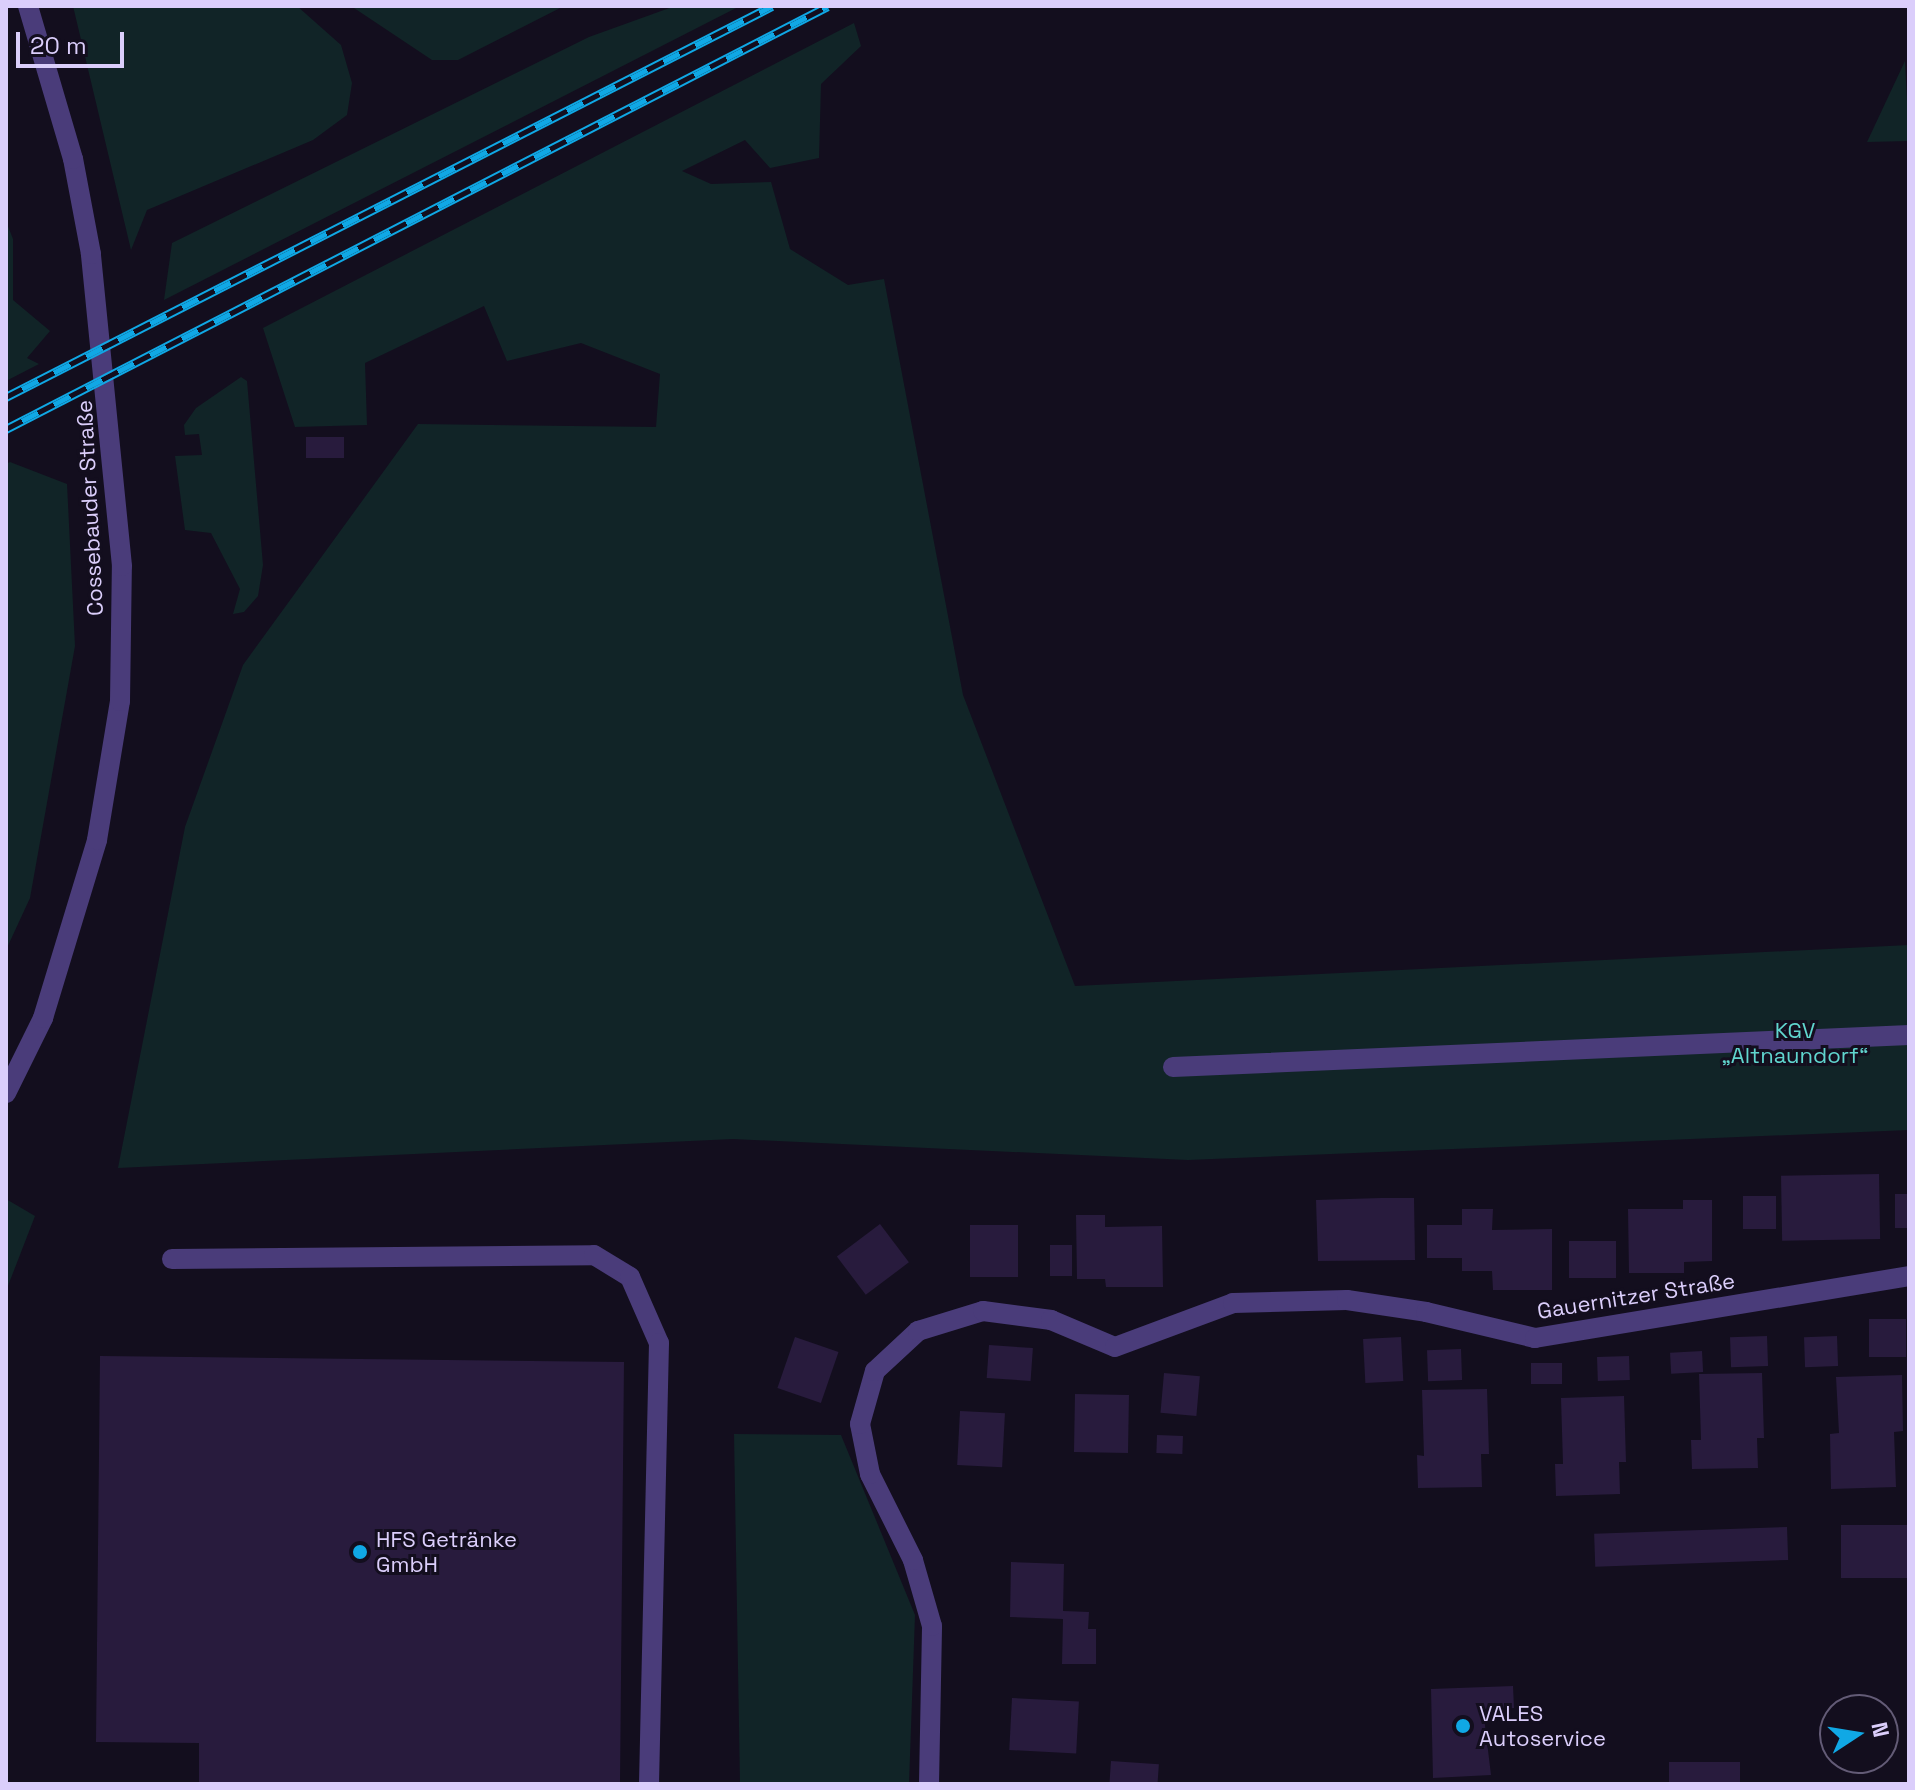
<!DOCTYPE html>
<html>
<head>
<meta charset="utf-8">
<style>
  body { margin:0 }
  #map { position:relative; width:1915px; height:1790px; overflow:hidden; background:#130e1e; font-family:"Space Grotesk",sans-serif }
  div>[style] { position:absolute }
  .green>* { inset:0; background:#112427 }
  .building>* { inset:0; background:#281b3d; transform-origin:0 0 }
  .minor>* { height:20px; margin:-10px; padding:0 10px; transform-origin:10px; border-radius:10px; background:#4a3c7a }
  .rail>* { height:9px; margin-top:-4.5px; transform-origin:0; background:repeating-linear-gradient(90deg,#130e1e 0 18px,#10a8e5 0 36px); box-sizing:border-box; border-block:2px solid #10a8e5 }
  .dots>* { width:22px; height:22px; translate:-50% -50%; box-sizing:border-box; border:4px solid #130e1e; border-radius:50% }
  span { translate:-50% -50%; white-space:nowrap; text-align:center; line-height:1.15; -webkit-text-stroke:6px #130e1e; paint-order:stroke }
  .street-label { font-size:22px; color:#dbcefb }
  .park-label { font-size:22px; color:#60d5ce }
  .poi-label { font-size:22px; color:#dbcefb }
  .left { translate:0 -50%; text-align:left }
  .frame { position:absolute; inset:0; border:8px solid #dbcefb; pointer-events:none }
  .north { position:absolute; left:1819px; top:1694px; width:80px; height:80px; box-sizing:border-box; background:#130e1e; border:2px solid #635b76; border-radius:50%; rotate:78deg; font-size:22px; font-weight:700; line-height:32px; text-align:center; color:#dbcefb }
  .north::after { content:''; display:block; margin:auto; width:28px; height:36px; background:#10a8e5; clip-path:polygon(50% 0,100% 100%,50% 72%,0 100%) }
  .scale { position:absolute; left:16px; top:32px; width:108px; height:36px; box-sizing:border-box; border:4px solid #dbcefb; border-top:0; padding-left:10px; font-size:24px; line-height:28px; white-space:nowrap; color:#dbcefb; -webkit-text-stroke:6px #130e1e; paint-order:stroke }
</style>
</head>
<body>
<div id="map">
  <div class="green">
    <i style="clip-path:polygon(73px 6px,297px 6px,341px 45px,352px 83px,347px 115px,313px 140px,147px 210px,131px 250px)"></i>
    <i style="clip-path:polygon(351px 6px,564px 6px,458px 60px,432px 60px)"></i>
    <i style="clip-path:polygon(675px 6px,740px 6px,164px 300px,172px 243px,589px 37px)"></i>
    <i style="clip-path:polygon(854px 23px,861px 46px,821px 84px,819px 158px,770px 168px,745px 140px,682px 171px,711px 184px,771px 182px,790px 249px,848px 285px,884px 279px,963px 695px,1075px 986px,1909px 945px,1909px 1130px,1188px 1160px,733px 1139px,118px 1168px,185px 827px,243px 665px,418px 424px,656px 427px,660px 374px,581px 343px,507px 361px,484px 306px,365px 363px,367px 425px,295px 427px,263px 328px)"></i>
    <i style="clip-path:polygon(1905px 61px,1909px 141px,1867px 142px)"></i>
    <i style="clip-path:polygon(6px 221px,13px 239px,13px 300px,50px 331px,27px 358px,39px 364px,6px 381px)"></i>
    <i style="clip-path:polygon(241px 377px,247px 381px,263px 565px,258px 596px,244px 612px,233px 614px,240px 589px,211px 533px,185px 530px,175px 456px,202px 455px,199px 434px,185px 435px,184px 425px,196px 408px)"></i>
    <i style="clip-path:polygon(10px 462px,67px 484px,75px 646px,30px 898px,6px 950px,6px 464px)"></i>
    <i style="clip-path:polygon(6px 1199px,35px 1216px,6px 1291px)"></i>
    <i style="clip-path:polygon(734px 1434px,841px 1435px,915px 1615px,909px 1784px,740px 1784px)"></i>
  </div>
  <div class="building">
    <i style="left:344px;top:437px;width:21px;height:38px;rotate:90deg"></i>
    <i style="left:1879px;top:1174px;width:65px;height:98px;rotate:89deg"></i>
    <i style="left:1895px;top:1194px;width:14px;height:34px"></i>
    <i style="left:1776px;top:1196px;width:33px;height:33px;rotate:90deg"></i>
    <i style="clip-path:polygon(1381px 1198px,1414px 1198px,1415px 1260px,1318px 1261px,1316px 1200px)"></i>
    <i style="clip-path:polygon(1683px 1200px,1712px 1200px,1712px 1261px,1684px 1262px,1684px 1273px,1629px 1273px,1628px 1209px,1683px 1209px)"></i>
    <i style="clip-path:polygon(1462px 1209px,1493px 1209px,1492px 1230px,1552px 1229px,1552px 1290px,1493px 1290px,1492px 1271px,1462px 1271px,1462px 1258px,1427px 1258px,1427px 1225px,1462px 1225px)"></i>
    <i style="clip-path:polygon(1076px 1215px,1105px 1215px,1105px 1227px,1162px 1226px,1163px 1287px,1106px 1287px,1105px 1279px,1077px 1279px)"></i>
    <i style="left:880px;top:1224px;width:48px;height:54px;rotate:53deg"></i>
    <i style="left:970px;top:1225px;width:48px;height:52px"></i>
    <i style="left:1569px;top:1241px;width:47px;height:37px"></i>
    <i style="left:1050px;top:1245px;width:22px;height:31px"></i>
    <i style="left:1906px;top:1319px;width:38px;height:37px;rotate:90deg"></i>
    <i style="left:1767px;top:1336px;width:30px;height:37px;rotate:88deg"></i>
    <i style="left:1837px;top:1336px;width:30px;height:33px;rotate:88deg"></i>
    <i style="left:795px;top:1337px;width:46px;height:54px;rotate:19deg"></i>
    <i style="left:1401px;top:1337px;width:44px;height:38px;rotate:87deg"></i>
    <i style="left:989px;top:1345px;width:44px;height:33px;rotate:4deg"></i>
    <i style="left:1461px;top:1349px;width:31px;height:34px;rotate:88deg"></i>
    <i style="left:1702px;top:1351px;width:21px;height:32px;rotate:87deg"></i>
    <i style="clip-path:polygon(100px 1356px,624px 1362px,620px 1784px,199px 1784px,199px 1743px,96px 1742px)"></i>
    <i style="left:1629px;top:1356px;width:24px;height:32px;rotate:88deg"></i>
    <i style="left:1531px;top:1363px;width:31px;height:21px"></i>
    <i style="left:1164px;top:1373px;width:36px;height:40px;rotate:5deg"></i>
    <i style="clip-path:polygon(1762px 1373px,1764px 1438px,1757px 1438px,1758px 1468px,1692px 1469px,1691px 1440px,1701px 1440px,1699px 1374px)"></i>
    <i style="clip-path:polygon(1902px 1375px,1903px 1431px,1894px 1432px,1896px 1487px,1831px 1489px,1830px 1434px,1839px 1433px,1836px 1377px)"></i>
    <i style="clip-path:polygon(1487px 1389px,1489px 1454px,1481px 1454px,1482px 1487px,1418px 1488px,1417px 1455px,1424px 1456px,1422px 1390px)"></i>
    <i style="left:1075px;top:1394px;width:54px;height:58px;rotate:1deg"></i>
    <i style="clip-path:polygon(1624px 1396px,1626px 1462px,1619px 1462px,1620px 1494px,1556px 1496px,1555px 1464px,1563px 1464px,1561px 1398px)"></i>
    <i style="left:960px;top:1411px;width:45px;height:54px;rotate:3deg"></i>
    <i style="left:1157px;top:1435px;width:26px;height:18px;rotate:2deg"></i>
    <i style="left:1909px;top:1525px;width:53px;height:68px;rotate:90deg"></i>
    <i style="left:1787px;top:1527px;width:33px;height:193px;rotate:88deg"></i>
    <i style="clip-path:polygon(1011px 1562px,1064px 1564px,1063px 1611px,1089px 1612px,1088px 1629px,1096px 1629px,1096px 1664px,1062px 1664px,1063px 1619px,1010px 1617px)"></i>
    <i style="clip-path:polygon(1513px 1686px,1514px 1708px,1483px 1709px,1491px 1775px,1433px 1778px,1431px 1689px)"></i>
    <i style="left:1012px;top:1698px;width:67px;height:52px;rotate:3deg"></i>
    <i style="left:1111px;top:1761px;width:48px;height:23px;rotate:4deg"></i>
    <i style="left:1740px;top:1762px;width:22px;height:71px;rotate:90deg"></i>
  </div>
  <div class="minor">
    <i style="left:1173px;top:1067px;width:737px;rotate:-2.49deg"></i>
    <i style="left:6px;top:1093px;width:84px;rotate:-63.7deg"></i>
    <i style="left:43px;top:1018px;width:186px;rotate:-73.1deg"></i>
    <i style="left:97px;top:840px;width:141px;rotate:-80.6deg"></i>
    <i style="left:120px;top:701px;width:135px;rotate:-89.2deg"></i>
    <i style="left:122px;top:566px;width:314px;rotate:-95.7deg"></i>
    <i style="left:91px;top:254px;width:97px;rotate:-100.7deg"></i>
    <i style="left:73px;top:159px;width:159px;rotate:-106.4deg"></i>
    <i style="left:172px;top:1259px;width:422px;rotate:-0.5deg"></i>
    <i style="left:594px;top:1255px;width:42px;rotate:31.4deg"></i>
    <i style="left:630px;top:1277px;width:72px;rotate:66.3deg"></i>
    <i style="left:659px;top:1343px;width:441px;rotate:91.3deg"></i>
    <i style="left:929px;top:1784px;width:158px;rotate:-88.9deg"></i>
    <i style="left:932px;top:1626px;width:69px;rotate:-106.1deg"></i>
    <i style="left:913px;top:1560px;width:96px;rotate:-116.6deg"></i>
    <i style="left:870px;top:1474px;width:51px;rotate:-101.3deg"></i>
    <i style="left:860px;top:1424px;width:55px;rotate:-74.2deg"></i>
    <i style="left:875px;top:1371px;width:59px;rotate:-42.9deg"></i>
    <i style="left:918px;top:1331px;width:68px;rotate:-17.1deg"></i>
    <i style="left:983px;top:1311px;width:69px;rotate:7.5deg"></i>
    <i style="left:1051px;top:1320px;width:69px;rotate:22.9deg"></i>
    <i style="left:1115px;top:1347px;width:126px;rotate:-20.4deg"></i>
    <i style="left:1233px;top:1303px;width:114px;rotate:-1.5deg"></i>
    <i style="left:1347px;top:1300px;width:80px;rotate:8.6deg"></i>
    <i style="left:1426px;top:1312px;width:112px;rotate:13.4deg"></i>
    <i style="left:1535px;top:1338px;width:379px;rotate:-9.4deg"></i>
  </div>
  <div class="rail">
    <i style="left:6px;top:397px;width:860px;rotate:-27.04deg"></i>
    <i style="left:6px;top:429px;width:924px;rotate:-27.23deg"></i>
  </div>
  <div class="dots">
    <i style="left:360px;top:1552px;background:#10a8e5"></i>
    <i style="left:1463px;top:1726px;background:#10a8e5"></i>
  </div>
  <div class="street-label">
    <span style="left:90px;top:508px;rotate:-93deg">Cossebauder Straße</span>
    <span style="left:1636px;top:1296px;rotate:-9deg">Gauernitzer Straße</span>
  </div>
  <div class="park-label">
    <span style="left:1795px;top:1043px">KGV<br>„Altnaundorf“</span>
  </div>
  <div class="poi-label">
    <span class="left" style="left:376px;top:1552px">HFS Getränke<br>GmbH</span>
    <span class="left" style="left:1479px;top:1726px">VALES<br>Autoservice</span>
  </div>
  <div class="frame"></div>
  <div class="north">N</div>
  <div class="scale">20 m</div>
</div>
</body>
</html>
